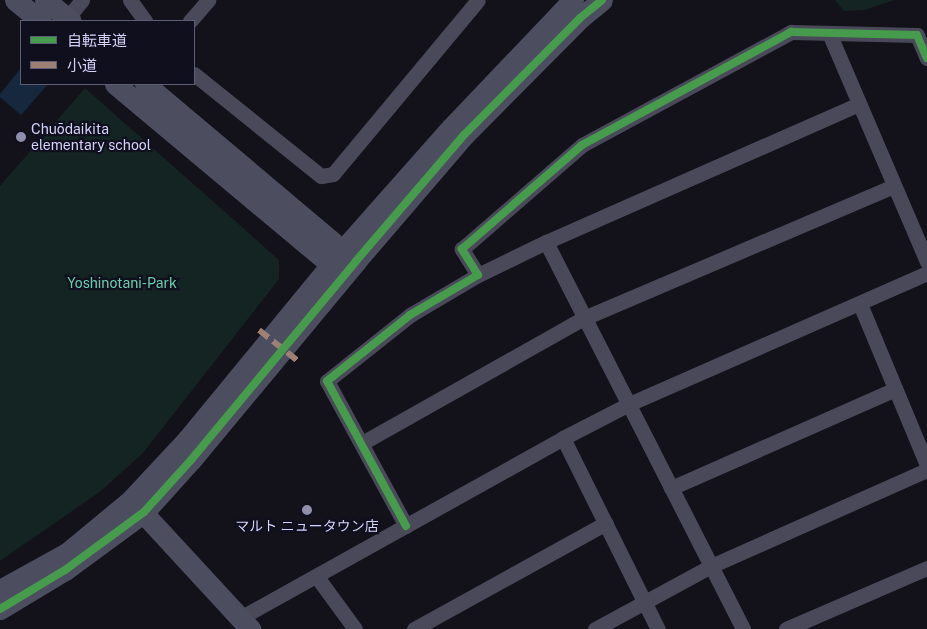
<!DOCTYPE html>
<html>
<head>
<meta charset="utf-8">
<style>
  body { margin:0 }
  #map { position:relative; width:927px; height:629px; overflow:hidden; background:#13121a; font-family:"Public Sans","Noto Sans JP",sans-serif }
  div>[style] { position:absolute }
  .green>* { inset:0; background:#132423 }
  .water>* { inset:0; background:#15283e }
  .street>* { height:15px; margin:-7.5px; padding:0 7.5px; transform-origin:7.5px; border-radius:7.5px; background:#49495a }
  .secondary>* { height:21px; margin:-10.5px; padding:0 10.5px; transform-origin:10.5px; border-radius:10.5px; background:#4c4e60 }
  .quiet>* { height:6px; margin-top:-3px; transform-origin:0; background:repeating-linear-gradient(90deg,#9e8076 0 12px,transparent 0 18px) }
  .cycleway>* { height:8px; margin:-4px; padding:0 4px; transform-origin:4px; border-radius:4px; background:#469c4c }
  .dots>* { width:14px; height:14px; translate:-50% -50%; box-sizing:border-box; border:2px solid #100f1e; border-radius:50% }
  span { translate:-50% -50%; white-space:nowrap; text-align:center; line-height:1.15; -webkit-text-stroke:4.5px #100f1e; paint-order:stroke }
  .poi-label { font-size:14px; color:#d3d2f9 }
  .left { translate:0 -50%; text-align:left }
  .park-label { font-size:14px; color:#68cfab }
  .legend { position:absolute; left:20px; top:20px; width:175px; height:65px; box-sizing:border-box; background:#100f1e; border:1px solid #5e5d76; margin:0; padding:6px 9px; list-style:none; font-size:15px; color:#d3d2f9 }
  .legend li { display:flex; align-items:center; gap:10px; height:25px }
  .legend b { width:25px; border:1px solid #5e5d76 }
</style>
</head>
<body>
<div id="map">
  <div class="green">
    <i style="clip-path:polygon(835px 0,895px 0,864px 10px,844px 11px)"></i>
    <i style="clip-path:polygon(85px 88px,279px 260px,279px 279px,143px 453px,101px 491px,0 561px,0 186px)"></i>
  </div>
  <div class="water">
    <i style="clip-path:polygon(21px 68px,21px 84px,48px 84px,21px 115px,0 97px,0 94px)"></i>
  </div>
  <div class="street">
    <i style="left:130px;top:0;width:26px;rotate:54deg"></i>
    <i style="left:65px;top:21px;width:27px;rotate:-51deg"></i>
    <i style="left:190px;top:21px;width:28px;rotate:-49deg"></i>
    <i style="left:829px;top:33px;width:249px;rotate:66.8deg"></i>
    <i style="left:194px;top:74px;width:163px;rotate:38.8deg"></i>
    <i style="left:321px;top:176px;width:12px;rotate:-9deg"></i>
    <i style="left:333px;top:174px;width:226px;rotate:-50.2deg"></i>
    <i style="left:546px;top:242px;width:434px;rotate:63deg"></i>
    <i style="left:478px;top:275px;width:76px;rotate:-25.9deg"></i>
    <i style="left:546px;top:242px;width:342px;rotate:-23.8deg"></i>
    <i style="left:860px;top:304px;width:174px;rotate:67.4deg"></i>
    <i style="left:563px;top:438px;width:213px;rotate:63.6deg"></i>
    <i style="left:362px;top:443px;width:255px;rotate:-29.4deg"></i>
    <i style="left:584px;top:318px;width:337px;rotate:-23.1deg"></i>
    <i style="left:671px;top:488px;width:245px;rotate:-23.8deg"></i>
    <i style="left:406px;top:526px;width:165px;rotate:-118.6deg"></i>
    <i style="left:327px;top:381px;width:106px;rotate:-38.5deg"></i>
    <i style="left:410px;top:315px;width:79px;rotate:-30.5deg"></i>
    <i style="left:478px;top:275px;width:31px;rotate:-122deg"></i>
    <i style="left:462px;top:249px;width:159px;rotate:-40.9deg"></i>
    <i style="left:582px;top:145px;width:238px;rotate:-28.4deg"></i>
    <i style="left:791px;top:32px;width:126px;rotate:1.4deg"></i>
    <i style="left:917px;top:35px;width:25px;rotate:67deg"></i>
    <i style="left:317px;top:577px;width:64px;rotate:53.8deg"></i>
    <i style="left:240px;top:618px;width:370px;rotate:-29.1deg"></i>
    <i style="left:563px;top:438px;width:74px;rotate:-27.3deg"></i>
    <i style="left:629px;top:404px;width:326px;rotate:-23.7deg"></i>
    <i style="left:414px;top:629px;width:219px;rotate:-28.9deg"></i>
    <i style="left:595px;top:629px;width:132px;rotate:-28.5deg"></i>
    <i style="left:711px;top:566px;width:236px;rotate:-24deg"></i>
    <i style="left:786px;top:629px;width:154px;rotate:-23.4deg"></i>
  </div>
  <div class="secondary">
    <i style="left:15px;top:0;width:33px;rotate:39deg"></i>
    <i style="left:45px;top:0;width:33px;rotate:39deg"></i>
    <i style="left:115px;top:84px;width:295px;rotate:39.9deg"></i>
    <i style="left:145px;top:84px;width:272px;rotate:40.1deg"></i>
    <i style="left:133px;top:502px;width:173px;rotate:47.3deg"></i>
    <i style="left:0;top:590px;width:77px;rotate:-28.9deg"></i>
    <i style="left:67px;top:553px;width:83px;rotate:-39.6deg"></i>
    <i style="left:131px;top:500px;width:82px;rotate:-47deg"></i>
    <i style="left:187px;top:440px;width:244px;rotate:-50.6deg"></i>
    <i style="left:342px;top:251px;width:164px;rotate:-48.5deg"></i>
    <i style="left:451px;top:128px;width:177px;rotate:-46.4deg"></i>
    <i style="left:0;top:609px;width:76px;rotate:-31deg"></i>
    <i style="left:65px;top:570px;width:98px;rotate:-36.3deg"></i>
    <i style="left:144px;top:512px;width:70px;rotate:-47.9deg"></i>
    <i style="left:191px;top:460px;width:259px;rotate:-50.3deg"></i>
    <i style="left:356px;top:261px;width:166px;rotate:-49.4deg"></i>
    <i style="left:464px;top:135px;width:165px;rotate:-45.2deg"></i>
    <i style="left:580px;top:18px;width:28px;rotate:-39deg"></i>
  </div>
  <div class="quiet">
    <i style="left:259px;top:330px;width:50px;rotate:38.5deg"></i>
  </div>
  <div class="cycleway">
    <i style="left:406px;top:526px;width:165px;rotate:-118.6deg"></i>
    <i style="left:327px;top:381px;width:106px;rotate:-38.5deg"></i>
    <i style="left:410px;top:315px;width:79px;rotate:-30.5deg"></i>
    <i style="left:478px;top:275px;width:31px;rotate:-122deg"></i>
    <i style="left:462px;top:249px;width:159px;rotate:-40.9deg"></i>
    <i style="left:582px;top:145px;width:238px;rotate:-28.4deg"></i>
    <i style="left:791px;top:32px;width:126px;rotate:1.4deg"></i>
    <i style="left:917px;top:35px;width:25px;rotate:67deg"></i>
    <i style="left:0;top:609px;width:76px;rotate:-31deg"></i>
    <i style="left:65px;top:570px;width:98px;rotate:-36.3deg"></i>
    <i style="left:144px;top:512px;width:70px;rotate:-47.9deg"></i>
    <i style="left:191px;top:460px;width:259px;rotate:-50.3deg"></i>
    <i style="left:356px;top:261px;width:166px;rotate:-49.4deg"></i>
    <i style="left:464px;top:135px;width:165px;rotate:-45.2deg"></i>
    <i style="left:580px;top:18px;width:28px;rotate:-39deg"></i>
  </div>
  <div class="dots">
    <i style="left:21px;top:137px;background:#908fab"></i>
    <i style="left:307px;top:510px;background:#908fab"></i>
  </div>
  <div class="poi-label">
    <span class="left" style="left:31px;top:137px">Chuōdaikita<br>elementary school</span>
    <span style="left:307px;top:526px">マルト ニュータウン店</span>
  </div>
  <div class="park-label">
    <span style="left:122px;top:283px">Yoshinotani-Park</span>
  </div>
  <ul class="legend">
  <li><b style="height:6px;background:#469c4c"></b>自転車道</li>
  <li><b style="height:6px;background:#9e8076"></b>小道</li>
  </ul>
</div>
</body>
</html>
